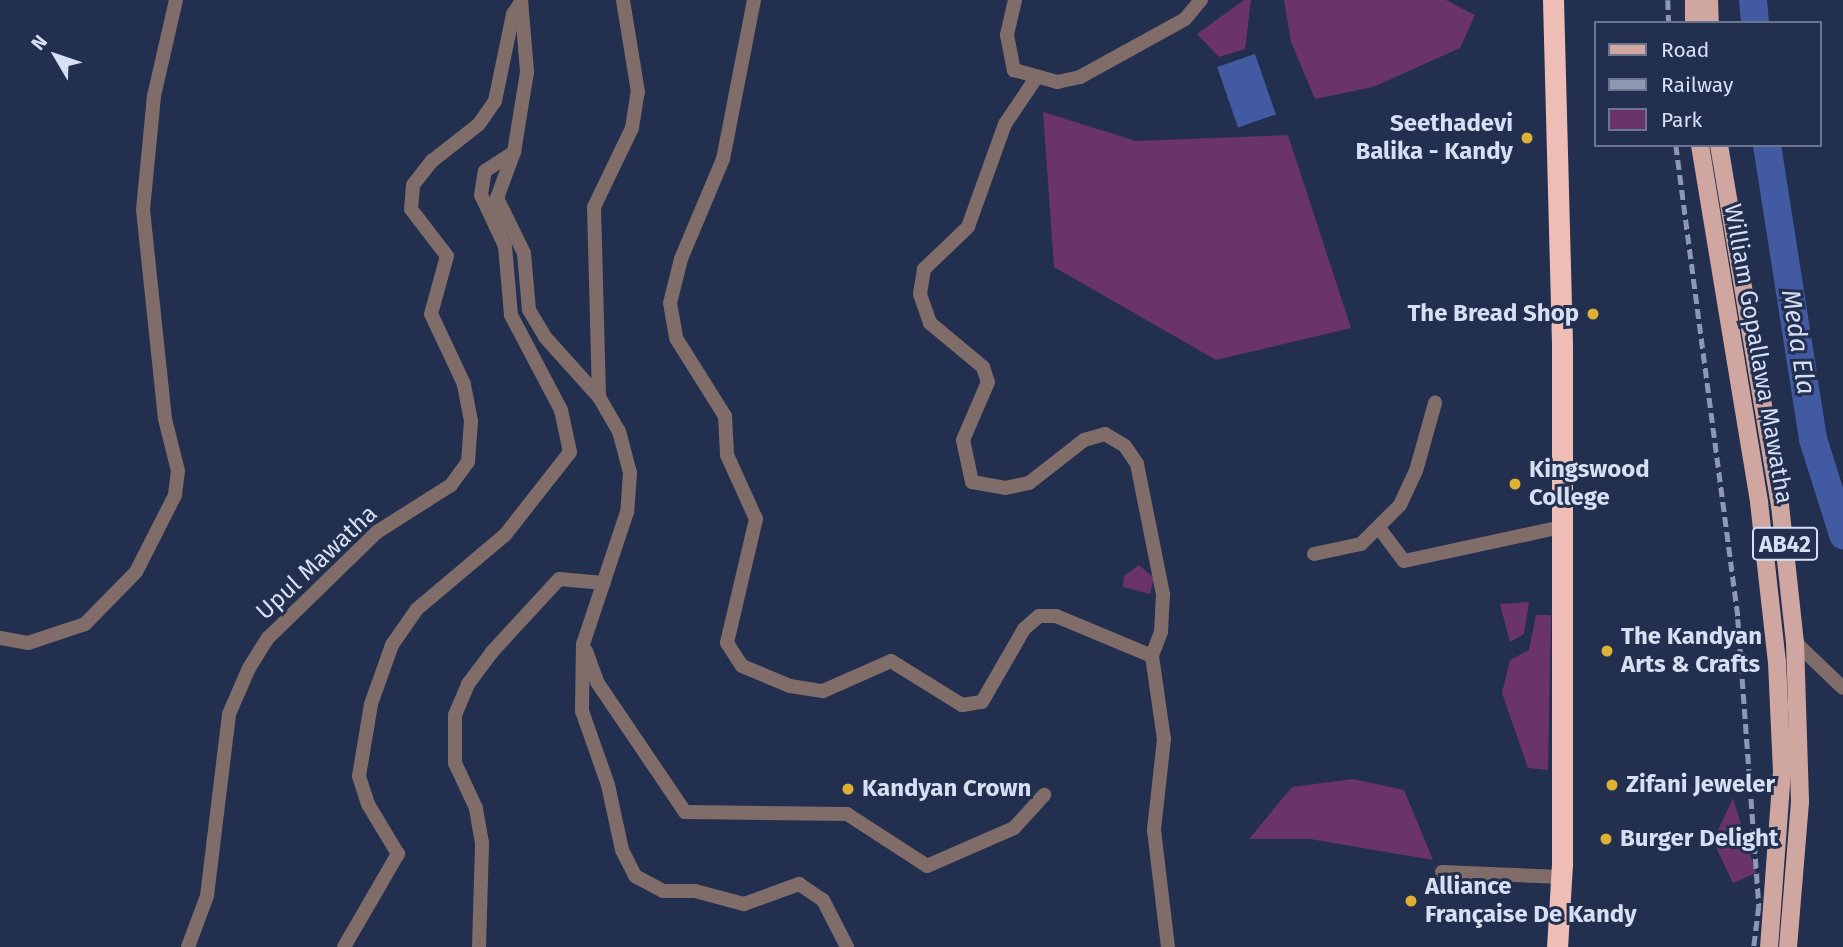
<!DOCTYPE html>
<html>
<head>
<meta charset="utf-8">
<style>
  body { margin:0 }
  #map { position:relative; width:1843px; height:947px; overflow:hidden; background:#232f4e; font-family:"Fira Sans",sans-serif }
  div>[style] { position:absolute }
  .green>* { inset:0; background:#6a346a }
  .water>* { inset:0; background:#415aa2; transform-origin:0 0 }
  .river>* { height:28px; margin:-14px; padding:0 14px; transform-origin:14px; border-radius:14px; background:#415aa2 }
  .street>* { height:14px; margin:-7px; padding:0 7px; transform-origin:7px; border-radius:7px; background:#806c69 }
  .primary>* { height:18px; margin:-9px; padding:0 9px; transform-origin:9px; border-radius:9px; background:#cfa6a0 }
  .highway>* { height:21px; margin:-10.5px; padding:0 10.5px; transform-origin:10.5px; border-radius:10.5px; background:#eebdb6 }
  .rail>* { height:4.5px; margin-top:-2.25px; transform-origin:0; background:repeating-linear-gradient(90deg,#8f98b1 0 10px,transparent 0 15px) }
  .dots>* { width:19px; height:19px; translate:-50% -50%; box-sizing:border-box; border:4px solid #232f4e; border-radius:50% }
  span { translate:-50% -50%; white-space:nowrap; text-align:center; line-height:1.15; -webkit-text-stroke:6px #232f4e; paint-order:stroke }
  .shield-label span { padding:2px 5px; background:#232f4e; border:2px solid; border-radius:5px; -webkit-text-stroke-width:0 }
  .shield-label { font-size:23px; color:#d7dff3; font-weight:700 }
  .poi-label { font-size:24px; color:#d7dff3; font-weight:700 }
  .right { translate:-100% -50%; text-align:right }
  .left { translate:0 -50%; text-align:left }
  .street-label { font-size:24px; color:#d7dff3 }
  .water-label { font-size:26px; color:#d4ddf2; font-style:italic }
  .legend { position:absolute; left:1594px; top:21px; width:228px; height:126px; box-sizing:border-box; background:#232f4e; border:2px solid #6b7590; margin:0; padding:9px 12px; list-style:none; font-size:21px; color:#d7dff3 }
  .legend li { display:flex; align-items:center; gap:14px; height:35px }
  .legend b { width:35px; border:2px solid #6b7590 }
  .north { position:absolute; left:21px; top:21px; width:70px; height:70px; -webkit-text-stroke:5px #232f4e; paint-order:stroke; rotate:309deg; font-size:19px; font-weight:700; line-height:28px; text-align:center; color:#d7dff3 }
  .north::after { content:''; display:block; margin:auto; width:24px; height:32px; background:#d7dff3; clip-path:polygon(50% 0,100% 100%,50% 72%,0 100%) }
</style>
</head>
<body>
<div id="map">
  <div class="green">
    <i style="clip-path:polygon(1244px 0,1251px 0,1245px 49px,1219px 57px,1197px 34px)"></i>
    <i style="clip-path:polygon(1284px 0,1446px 0,1475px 15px,1460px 48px,1373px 87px,1315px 99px,1291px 42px)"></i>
    <i style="clip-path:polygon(1043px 112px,1136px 141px,1288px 135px,1351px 328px,1216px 360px,1054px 267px)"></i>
    <i style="clip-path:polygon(1139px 565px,1154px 578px,1150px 594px,1123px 587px,1124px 576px)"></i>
    <i style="clip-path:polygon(1529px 602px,1524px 634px,1510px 642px,1500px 604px)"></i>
    <i style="clip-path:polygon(1536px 615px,1551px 615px,1548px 770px,1528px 768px,1502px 693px,1510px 660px,1529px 650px)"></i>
    <i style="clip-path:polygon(1353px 779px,1404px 790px,1433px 860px,1310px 839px,1249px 839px,1292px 787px)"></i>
    <i style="clip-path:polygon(1733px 798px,1756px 873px,1733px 883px,1713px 841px)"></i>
  </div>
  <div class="water">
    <i style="left:1255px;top:54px;width:64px;height:40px;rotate:71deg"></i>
  </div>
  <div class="river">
    <i style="left:1753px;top:0;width:23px;rotate:85deg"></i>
    <i style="left:1767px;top:145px;width:298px;rotate:81.1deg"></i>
    <i style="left:1813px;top:439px;width:101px;rotate:72.6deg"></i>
  </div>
  <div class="street">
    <i style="left:521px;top:0;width:72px;rotate:85.2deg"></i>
    <i style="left:527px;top:72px;width:81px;rotate:99.2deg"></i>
    <i style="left:514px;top:152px;width:49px;rotate:110.3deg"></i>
    <i style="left:497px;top:198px;width:61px;rotate:63.9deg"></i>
    <i style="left:524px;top:253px;width:57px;rotate:85deg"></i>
    <i style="left:529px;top:310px;width:31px;rotate:59deg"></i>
    <i style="left:545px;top:337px;width:81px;rotate:48deg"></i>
    <i style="left:599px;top:397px;width:39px;rotate:60deg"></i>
    <i style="left:619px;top:431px;width:43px;rotate:75.3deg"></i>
    <i style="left:630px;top:473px;width:39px;rotate:94deg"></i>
    <i style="left:627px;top:512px;width:139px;rotate:108.4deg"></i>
    <i style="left:583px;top:644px;width:67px;rotate:90.9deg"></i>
    <i style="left:582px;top:711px;width:78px;rotate:70.6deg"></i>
    <i style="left:608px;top:785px;width:66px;rotate:77.8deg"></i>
    <i style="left:622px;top:850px;width:29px;rotate:63deg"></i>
    <i style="left:635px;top:876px;width:32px;rotate:28deg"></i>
    <i style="left:663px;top:891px;width:32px"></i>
    <i style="left:695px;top:891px;width:51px;rotate:14.9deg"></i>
    <i style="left:744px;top:904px;width:59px;rotate:-20deg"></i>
    <i style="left:799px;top:884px;width:29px;rotate:34deg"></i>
    <i style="left:823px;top:900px;width:53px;rotate:62.9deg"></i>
    <i style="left:754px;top:0;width:162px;rotate:101deg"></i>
    <i style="left:723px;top:159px;width:108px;rotate:112.8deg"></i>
    <i style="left:681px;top:259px;width:45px;rotate:104deg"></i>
    <i style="left:670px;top:303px;width:36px;rotate:80deg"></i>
    <i style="left:676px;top:338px;width:92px;rotate:57.9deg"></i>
    <i style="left:725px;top:416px;width:39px;rotate:87deg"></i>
    <i style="left:727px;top:455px;width:70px;rotate:65.6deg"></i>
    <i style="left:756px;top:519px;width:127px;rotate:103.2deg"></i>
    <i style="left:727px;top:643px;width:27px;rotate:57deg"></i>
    <i style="left:742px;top:666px;width:52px;rotate:22.6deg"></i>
    <i style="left:790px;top:686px;width:33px;rotate:9deg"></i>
    <i style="left:823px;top:691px;width:74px;rotate:-23.8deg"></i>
    <i style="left:891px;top:661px;width:84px;rotate:31.8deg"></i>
    <i style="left:962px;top:705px;width:20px;rotate:-9deg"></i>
    <i style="left:982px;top:702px;width:84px;rotate:-60.1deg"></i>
    <i style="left:1024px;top:629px;width:20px;rotate:-41deg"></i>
    <i style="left:1039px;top:616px;width:17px"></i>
    <i style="left:1056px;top:616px;width:104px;rotate:22.6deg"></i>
    <i style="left:1152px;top:656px;width:84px;rotate:81.8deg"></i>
    <i style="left:1164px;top:739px;width:92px;rotate:96.3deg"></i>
    <i style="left:1154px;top:830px;width:118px;rotate:83.2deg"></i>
    <i style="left:1015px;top:0;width:36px;rotate:103deg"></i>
    <i style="left:1007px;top:35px;width:36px;rotate:79deg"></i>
    <i style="left:1014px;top:70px;width:45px;rotate:15.6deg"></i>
    <i style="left:1057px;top:82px;width:24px;rotate:-12deg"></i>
    <i style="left:1080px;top:77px;width:120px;rotate:-28.9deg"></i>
    <i style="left:1185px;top:19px;width:25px;rotate:-50deg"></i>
    <i style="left:1036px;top:78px;width:55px;rotate:124deg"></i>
    <i style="left:1005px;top:124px;width:109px;rotate:109.8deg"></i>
    <i style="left:968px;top:227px;width:61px;rotate:136.3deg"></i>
    <i style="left:924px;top:269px;width:25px;rotate:99deg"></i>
    <i style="left:920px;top:294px;width:31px;rotate:71deg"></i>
    <i style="left:930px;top:323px;width:69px;rotate:39.7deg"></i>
    <i style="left:983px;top:367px;width:16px;rotate:72deg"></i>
    <i style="left:988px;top:382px;width:63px;rotate:113.3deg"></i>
    <i style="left:963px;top:440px;width:43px;rotate:77.9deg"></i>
    <i style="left:972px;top:482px;width:34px;rotate:10deg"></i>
    <i style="left:1005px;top:488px;width:25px;rotate:-12deg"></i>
    <i style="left:1029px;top:483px;width:70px;rotate:-38deg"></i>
    <i style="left:1084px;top:440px;width:22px;rotate:-16deg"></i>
    <i style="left:1105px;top:434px;width:23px;rotate:31deg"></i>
    <i style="left:1125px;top:446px;width:22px;rotate:56deg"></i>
    <i style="left:1137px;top:464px;width:133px;rotate:78.7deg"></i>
    <i style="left:1163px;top:594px;width:38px;rotate:93deg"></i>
    <i style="left:1161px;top:632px;width:26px;rotate:111deg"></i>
    <i style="left:599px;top:397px;width:190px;rotate:-91.5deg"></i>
    <i style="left:594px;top:207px;width:88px;rotate:-64.3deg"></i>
    <i style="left:632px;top:128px;width:36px;rotate:-81deg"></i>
    <i style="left:638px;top:92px;width:93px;rotate:-99.3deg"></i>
    <i style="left:1379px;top:528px;width:41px;rotate:52.9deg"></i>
    <i style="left:1404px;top:561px;width:161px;rotate:-12.2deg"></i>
    <i style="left:1314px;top:554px;width:48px;rotate:-12deg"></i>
    <i style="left:1361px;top:544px;width:55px;rotate:-45deg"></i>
    <i style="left:1400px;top:505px;width:38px;rotate:-65deg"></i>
    <i style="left:1416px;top:471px;width:71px;rotate:-74.4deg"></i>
    <i style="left:0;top:638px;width:28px;rotate:10deg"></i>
    <i style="left:28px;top:643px;width:60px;rotate:-18.4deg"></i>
    <i style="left:85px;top:624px;width:73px;rotate:-45.6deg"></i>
    <i style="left:136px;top:572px;width:86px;rotate:-63.1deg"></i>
    <i style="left:175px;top:495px;width:24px;rotate:-83deg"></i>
    <i style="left:178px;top:471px;width:54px;rotate:-104deg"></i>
    <i style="left:165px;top:419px;width:210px;rotate:-96deg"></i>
    <i style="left:143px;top:210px;width:115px;rotate:-84.5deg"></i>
    <i style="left:154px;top:96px;width:98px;rotate:-77.1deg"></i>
    <i style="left:1795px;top:642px;width:66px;rotate:43.8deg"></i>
    <i style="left:586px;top:651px;width:33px;rotate:70deg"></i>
    <i style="left:597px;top:682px;width:157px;rotate:55.9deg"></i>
    <i style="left:685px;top:812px;width:162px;rotate:0.7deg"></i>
    <i style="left:847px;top:814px;width:95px;rotate:33deg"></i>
    <i style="left:927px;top:866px;width:95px;rotate:-23.6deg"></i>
    <i style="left:1014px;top:828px;width:45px;rotate:-47.7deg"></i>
    <i style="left:1442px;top:872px;width:120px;rotate:2.4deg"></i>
    <i style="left:188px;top:947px;width:54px;rotate:-69.6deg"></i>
    <i style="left:207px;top:896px;width:183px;rotate:-83.1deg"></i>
    <i style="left:229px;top:714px;width:50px;rotate:-66.5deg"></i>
    <i style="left:249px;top:668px;width:36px;rotate:-58deg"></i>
    <i style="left:268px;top:638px;width:152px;rotate:-44.2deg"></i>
    <i style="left:377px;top:532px;width:88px;rotate:-32.4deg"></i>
    <i style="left:451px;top:485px;width:29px;rotate:-54deg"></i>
    <i style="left:468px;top:462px;width:41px;rotate:-85.8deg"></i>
    <i style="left:471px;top:421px;width:38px;rotate:-101deg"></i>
    <i style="left:464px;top:384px;width:77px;rotate:-115.2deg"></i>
    <i style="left:431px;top:314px;width:60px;rotate:-74.6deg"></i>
    <i style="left:447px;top:256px;width:59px;rotate:-127.5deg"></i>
    <i style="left:411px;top:209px;width:24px;rotate:-85deg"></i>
    <i style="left:413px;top:185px;width:31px;rotate:-52deg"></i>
    <i style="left:432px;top:161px;width:60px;rotate:-38.2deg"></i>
    <i style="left:479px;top:124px;width:28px;rotate:-55deg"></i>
    <i style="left:495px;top:101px;width:89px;rotate:-78.3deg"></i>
    <i style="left:513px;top:14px;width:14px;rotate:-56deg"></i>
    <i style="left:344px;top:947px;width:108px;rotate:-59.9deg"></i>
    <i style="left:398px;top:854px;width:58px;rotate:-121deg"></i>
    <i style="left:368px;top:804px;width:29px;rotate:-108deg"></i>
    <i style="left:359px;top:776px;width:73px;rotate:-80.5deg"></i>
    <i style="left:371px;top:704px;width:63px;rotate:-70.4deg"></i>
    <i style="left:392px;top:645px;width:44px;rotate:-55.2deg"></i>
    <i style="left:417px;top:609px;width:115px;rotate:-40.1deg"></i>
    <i style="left:505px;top:535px;width:105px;rotate:-51.9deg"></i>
    <i style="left:570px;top:452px;width:43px;rotate:-102.1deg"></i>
    <i style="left:561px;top:410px;width:107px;rotate:-117.8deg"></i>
    <i style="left:511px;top:315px;width:69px;rotate:-95deg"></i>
    <i style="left:505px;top:246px;width:56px;rotate:-115.2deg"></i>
    <i style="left:481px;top:195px;width:24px;rotate:-81deg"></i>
    <i style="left:485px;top:171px;width:35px;rotate:-33deg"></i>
    <i style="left:479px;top:947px;width:104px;rotate:-88.3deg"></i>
    <i style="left:482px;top:843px;width:36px;rotate:-100deg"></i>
    <i style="left:476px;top:808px;width:50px;rotate:-115deg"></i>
    <i style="left:455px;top:763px;width:48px;rotate:-90deg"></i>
    <i style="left:455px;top:715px;width:34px;rotate:-67deg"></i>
    <i style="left:468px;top:684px;width:39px;rotate:-53deg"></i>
    <i style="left:491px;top:653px;width:100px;rotate:-47.4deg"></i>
    <i style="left:559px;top:579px;width:45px;rotate:5.1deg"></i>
  </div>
  <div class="primary">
    <i style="left:1709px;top:0;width:23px;rotate:88deg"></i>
    <i style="left:1694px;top:23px;width:23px;rotate:-90deg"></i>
    <i style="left:1700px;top:145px;width:362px;rotate:80.6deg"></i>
    <i style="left:1759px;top:502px;width:161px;rotate:83.6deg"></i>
    <i style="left:1777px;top:662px;width:109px;rotate:87.4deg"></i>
    <i style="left:1782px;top:771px;width:176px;rotate:94.2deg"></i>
    <i style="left:1719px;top:145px;width:365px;rotate:80.4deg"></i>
    <i style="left:1780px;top:505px;width:138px;rotate:83.8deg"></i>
    <i style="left:1795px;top:642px;width:160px;rotate:88.2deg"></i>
    <i style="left:1800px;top:802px;width:145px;rotate:94.7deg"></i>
  </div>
  <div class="highway">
    <i style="left:1553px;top:0;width:346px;rotate:88.5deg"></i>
    <i style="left:1562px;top:346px;width:518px;rotate:90deg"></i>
    <i style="left:1562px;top:864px;width:83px;rotate:93.4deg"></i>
  </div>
  <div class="rail">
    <i style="left:1668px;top:0;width:23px;rotate:88deg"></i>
    <i style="left:1676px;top:145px;width:478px;rotate:82.5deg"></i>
    <i style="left:1738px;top:619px;width:288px;rotate:85.8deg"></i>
    <i style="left:1759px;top:906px;width:41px;rotate:97deg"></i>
  </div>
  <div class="dots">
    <i style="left:1527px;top:138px;background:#deb133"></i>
    <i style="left:1593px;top:314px;background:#deb133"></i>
    <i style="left:1515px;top:484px;background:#deb133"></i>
    <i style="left:1607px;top:651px;background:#deb133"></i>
    <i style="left:1612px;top:785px;background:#deb133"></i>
    <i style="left:848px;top:789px;background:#deb133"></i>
    <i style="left:1606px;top:839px;background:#deb133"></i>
    <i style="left:1411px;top:901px;background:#deb133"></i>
  </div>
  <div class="shield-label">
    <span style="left:1785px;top:544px">AB42</span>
  </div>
  <div class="poi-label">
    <span class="right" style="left:1513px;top:138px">Seethadevi<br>Balika - Kandy</span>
    <span class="right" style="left:1579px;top:314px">The Bread Shop</span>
    <span class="left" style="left:1529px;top:484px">Kingswood<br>College</span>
    <span class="left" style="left:1621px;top:651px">The Kandyan<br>Arts &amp; Crafts</span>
    <span class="left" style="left:1626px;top:785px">Zifani Jeweler</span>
    <span class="left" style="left:862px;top:789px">Kandyan Crown</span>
    <span class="left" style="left:1620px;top:839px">Burger Delight</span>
    <span class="left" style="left:1425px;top:901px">Alliance<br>Française De Kandy</span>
  </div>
  <div class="street-label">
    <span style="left:1758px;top:354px;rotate:80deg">William Gopallawa Mawatha</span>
    <span style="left:317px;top:563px;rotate:-43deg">Upul Mawatha</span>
  </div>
  <div class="water-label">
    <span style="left:1798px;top:342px;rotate:81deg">Meda Ela</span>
  </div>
  <ul class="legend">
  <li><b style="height:9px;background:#cfa6a0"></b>Road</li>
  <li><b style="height:9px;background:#8f98b1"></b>Railway</li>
  <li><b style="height:19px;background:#6a346a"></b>Park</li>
  </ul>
  <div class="north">N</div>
</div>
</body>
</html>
